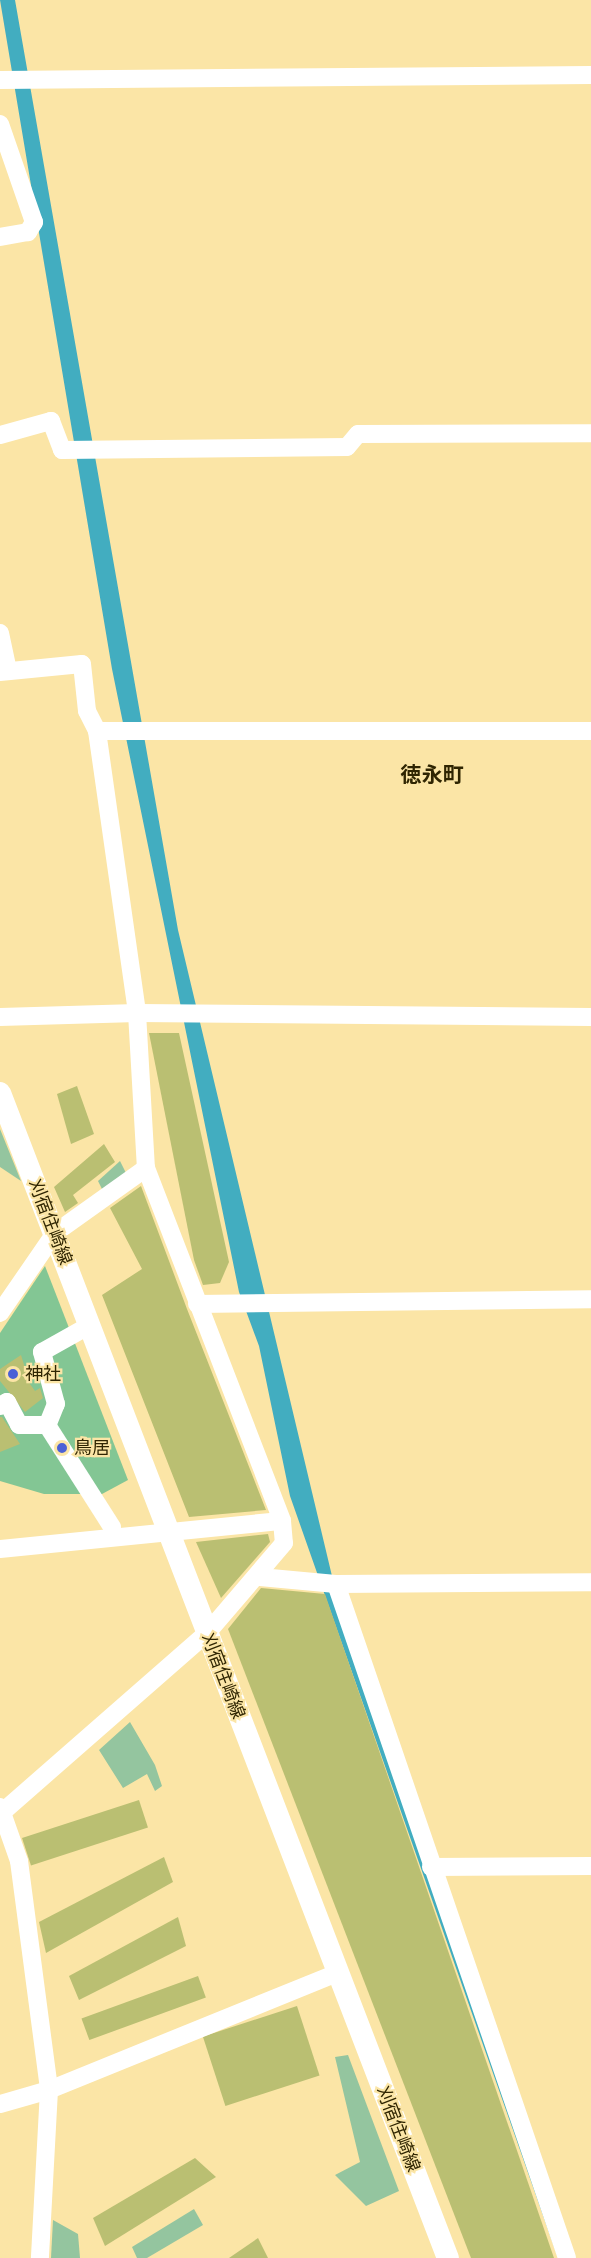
<!DOCTYPE html>
<html>
<head>
<meta charset="utf-8">
<style>
  body { margin:0 }
  #map { position:relative; width:591px; height:2258px; overflow:hidden; background:#fbe5a6; font-family:Raleway,"Noto Sans JP",sans-serif }
  div>[style] { position:absolute }
  .green>* { inset:0; background:#94c59f }
  .forest>* { inset:0; background:#83c694 }
  .water>* { inset:0; background:#42adc0 }
  .building>* { inset:0; background:#babf72; transform-origin:0 0 }
  .minor>* { height:18px; margin:-9px; padding:0 9px; transform-origin:9px; border-radius:9px; background:#fff }
  .major>* { height:22px; margin:-11px; padding:0 11px; transform-origin:11px; border-radius:11px; background:#fff }
  .dots>* { width:16px; height:16px; translate:-50% -50%; box-sizing:border-box; border:3px solid #fbe5a6; border-radius:50% }
  span { translate:-50% -50%; white-space:nowrap; text-align:center; line-height:1.15; -webkit-text-stroke:4.5px #fbe5a6; paint-order:stroke }
  .street-label { font-size:18px; color:#2f2502 }
  .poi-label { font-size:18px; color:#2f2502 }
  .left { translate:0 -50%; text-align:left }
  .quarter-label { font-size:21px; color:#2f2502; font-weight:700 }
</style>
</head>
<body>
<div id="map">
  <div class="green">
    <i style="clip-path:polygon(0 1129px,21px 1181px,0 1167px)"></i>
    <i style="clip-path:polygon(120px 1161px,127px 1175px,104px 1193px,98px 1181px)"></i>
    <i style="clip-path:polygon(130px 1722px,155px 1765px,162px 1786px,155px 1791px,147px 1774px,123px 1788px,99px 1750px)"></i>
    <i style="clip-path:polygon(348px 2055px,399px 2191px,366px 2206px,335px 2175px,360px 2162px,335px 2057px)"></i>
    <i style="clip-path:polygon(194px 2209px,203px 2225px,147px 2258px,137px 2258px,132px 2247px)"></i>
    <i style="clip-path:polygon(53px 2220px,78px 2234px,80px 2258px,51px 2258px)"></i>
  </div>
  <div class="forest">
    <i style="clip-path:polygon(45px 1266px,128px 1480px,102px 1494px,44px 1494px,0 1481px,0 1333px)"></i>
  </div>
  <div class="water">
    <i style="clip-path:polygon(0 0,15px 0,178px 930px,332px 1576px,558px 2258px,290px 1496px,259px 1346px,239px 1292px,112px 669px)"></i>
  </div>
  <div class="building">
    <i style="clip-path:polygon(149px 1033px,179px 1033px,229px 1262px,220px 1283px,203px 1285px,194px 1260px)"></i>
    <i style="clip-path:polygon(77px 1086px,94px 1134px,71px 1144px,57px 1094px)"></i>
    <i style="clip-path:polygon(104px 1144px,115px 1162px,73px 1195px,78px 1203px,65px 1212px,54px 1187px)"></i>
    <i style="clip-path:polygon(141px 1186px,187px 1309px,266px 1510px,189px 1517px,102px 1295px,142px 1269px,110px 1208px)"></i>
    <i style="clip-path:polygon(21px 1355px,30px 1384px,35px 1391px,40px 1388px,43px 1398px,25px 1412px,0 1381px,0 1369px)"></i>
    <i style="clip-path:polygon(2px 1417px,20px 1444px,0 1452px,0 1417px)"></i>
    <i style="clip-path:polygon(268px 1534px,270px 1542px,221px 1598px,196px 1542px)"></i>
    <i style="clip-path:polygon(261px 1588px,325px 1594px,554px 2258px,471px 2258px,228px 1629px)"></i>
    <i style="left:139px;top:1800px;width:29px;height:123px;rotate:72deg"></i>
    <i style="clip-path:polygon(164px 1857px,173px 1882px,46px 1953px,39px 1922px)"></i>
    <i style="clip-path:polygon(178px 1917px,186px 1946px,79px 2000px,69px 1976px)"></i>
    <i style="left:198px;top:1976px;width:23px;height:124px;rotate:70deg"></i>
    <i style="left:297px;top:2006px;width:73px;height:99px;rotate:72deg"></i>
    <i style="clip-path:polygon(195px 2158px,216px 2177px,105px 2246px,93px 2218px)"></i>
    <i style="clip-path:polygon(258px 2238px,268px 2258px,229px 2258px)"></i>
  </div>
  <div class="minor">
    <i style="left:0;top:80px;width:591px;rotate:-0.48deg"></i>
    <i style="left:0;top:124px;width:104px;rotate:70.9deg"></i>
    <i style="left:34px;top:222px;width:12px;rotate:121deg"></i>
    <i style="left:28px;top:232px;width:28px;rotate:170deg"></i>
    <i style="left:0;top:435px;width:53px;rotate:-15.4deg"></i>
    <i style="left:51px;top:421px;width:31px;rotate:69deg"></i>
    <i style="left:62px;top:450px;width:285px;rotate:-0.6deg"></i>
    <i style="left:347px;top:447px;width:17px;rotate:-50deg"></i>
    <i style="left:358px;top:434px;width:233px;rotate:-0.2deg"></i>
    <i style="left:0;top:633px;width:38px;rotate:78deg"></i>
    <i style="left:0;top:672px;width:82px;rotate:-5.6deg"></i>
    <i style="left:82px;top:664px;width:47px;rotate:83.9deg"></i>
    <i style="left:87px;top:711px;width:22px;rotate:63deg"></i>
    <i style="left:97px;top:731px;width:285px;rotate:81.9deg"></i>
    <i style="left:137px;top:1013px;width:155px;rotate:86.7deg"></i>
    <i style="left:146px;top:1168px;width:378px;rotate:68.9deg"></i>
    <i style="left:282px;top:1521px;width:22px;rotate:85deg"></i>
    <i style="left:284px;top:1543px;width:118px;rotate:130.5deg"></i>
    <i style="left:207px;top:1633px;width:275px;rotate:138.8deg"></i>
    <i style="left:97px;top:731px;width:494px"></i>
    <i style="left:0;top:1017px;width:137px;rotate:-1.7deg"></i>
    <i style="left:137px;top:1013px;width:454px;rotate:0.5deg"></i>
    <i style="left:197px;top:1304px;width:394px;rotate:-0.7deg"></i>
    <i style="left:0;top:1313px;width:97px;rotate:-55.5deg"></i>
    <i style="left:55px;top:1233px;width:112px;rotate:-35.5deg"></i>
    <i style="left:0;top:1406px;width:8px;rotate:-30deg"></i>
    <i style="left:7px;top:1402px;width:26px;rotate:62deg"></i>
    <i style="left:19px;top:1425px;width:28px"></i>
    <i style="left:47px;top:1425px;width:121px;rotate:57.5deg"></i>
    <i style="left:47px;top:1426px;width:24px;rotate:-68deg"></i>
    <i style="left:56px;top:1404px;width:54px;rotate:-105.1deg"></i>
    <i style="left:42px;top:1352px;width:47px;rotate:-29.3deg"></i>
    <i style="left:0;top:1549px;width:283px;rotate:-5.7deg"></i>
    <i style="left:260px;top:1577px;width:76px;rotate:5.3deg"></i>
    <i style="left:336px;top:1584px;width:255px;rotate:-0.4deg"></i>
    <i style="left:336px;top:1584px;width:712px;rotate:71.08deg"></i>
    <i style="left:0;top:1807px;width:57px;rotate:70.6deg"></i>
    <i style="left:19px;top:1861px;width:231px;rotate:82.5deg"></i>
    <i style="left:49px;top:2090px;width:168px;rotate:93.1deg"></i>
    <i style="left:431px;top:1867px;width:160px;rotate:-0.4deg"></i>
    <i style="left:0;top:2104px;width:51px;rotate:-15.9deg"></i>
    <i style="left:49px;top:2090px;width:311px;rotate:-22.1deg"></i>
  </div>
  <div class="major">
    <i style="left:0;top:1093px;width:1248px;rotate:68.97deg"></i>
  </div>
  <div class="dots">
    <i style="left:13px;top:1374px;background:#4c61d6"></i>
    <i style="left:62px;top:1448px;background:#4c61d6"></i>
  </div>
  <div class="street-label">
    <span style="left:50px;top:1222px;rotate:69deg">刈宿住崎線</span>
    <span style="left:223px;top:1676px;rotate:69deg">刈宿住崎線</span>
    <span style="left:398px;top:2129px;rotate:69deg">刈宿住崎線</span>
  </div>
  <div class="poi-label">
    <span class="left" style="left:25px;top:1374px">神社</span>
    <span class="left" style="left:74px;top:1448px">鳥居</span>
  </div>
  <div class="quarter-label">
    <span style="left:432px;top:775px">徳永町</span>
  </div>
</div>
</body>
</html>
